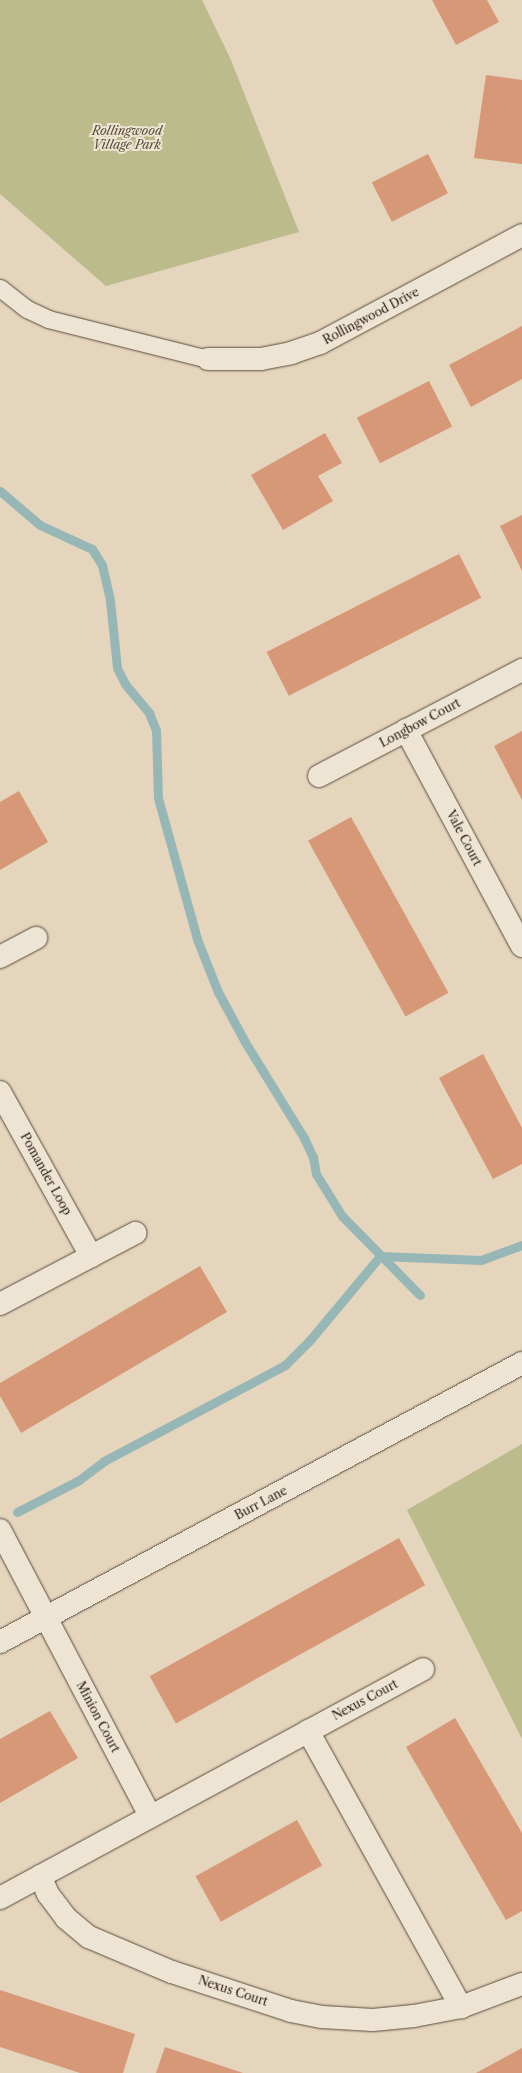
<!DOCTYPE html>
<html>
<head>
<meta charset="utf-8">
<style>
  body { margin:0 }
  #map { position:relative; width:522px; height:2073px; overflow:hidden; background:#e4d5bc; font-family:"Libre Caslon Text",serif }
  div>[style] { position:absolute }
  .green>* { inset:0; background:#bcbb8b }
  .stream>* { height:9px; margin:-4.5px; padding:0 4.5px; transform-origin:4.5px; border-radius:4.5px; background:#97b7b7 }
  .building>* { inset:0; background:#d69876; transform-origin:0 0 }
  .roads { filter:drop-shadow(0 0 1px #5b4b3f) drop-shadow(0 0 1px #5b4b3f) }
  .service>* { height:17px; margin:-8.5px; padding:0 8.5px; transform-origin:8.5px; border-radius:8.5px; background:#ede4d3 }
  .minor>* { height:22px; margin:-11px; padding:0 11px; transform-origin:11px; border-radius:11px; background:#ede4d3 }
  span { translate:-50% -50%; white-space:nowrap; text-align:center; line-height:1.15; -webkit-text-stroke:4px #ede4d3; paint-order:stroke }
  .park-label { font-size:12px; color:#584c38; font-style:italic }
  .street-label { font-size:12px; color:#2d1d15 }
</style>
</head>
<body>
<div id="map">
  <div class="green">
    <i style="clip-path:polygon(0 0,202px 0,231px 60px,299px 232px,106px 286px,0 194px)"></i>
    <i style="clip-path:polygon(522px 1444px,522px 1739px,407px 1510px)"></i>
  </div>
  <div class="stream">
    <i style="left:0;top:491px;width:52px;rotate:40.4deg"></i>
    <i style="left:40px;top:525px;width:57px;rotate:24.8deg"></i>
    <i style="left:92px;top:549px;width:19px;rotate:58deg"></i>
    <i style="left:102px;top:565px;width:37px;rotate:77deg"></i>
    <i style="left:110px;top:601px;width:67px;rotate:84deg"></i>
    <i style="left:117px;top:668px;width:18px;rotate:63deg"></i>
    <i style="left:125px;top:684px;width:38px;rotate:50deg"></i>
    <i style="left:149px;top:713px;width:18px;rotate:68deg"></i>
    <i style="left:156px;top:730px;width:68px;rotate:88.3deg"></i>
    <i style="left:158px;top:798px;width:146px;rotate:74.5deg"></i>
    <i style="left:197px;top:939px;width:57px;rotate:68.4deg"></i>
    <i style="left:218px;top:992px;width:57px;rotate:61.6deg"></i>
    <i style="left:245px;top:1042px;width:113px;rotate:58.4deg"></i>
    <i style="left:304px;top:1138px;width:21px;rotate:65deg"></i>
    <i style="left:313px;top:1157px;width:17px;rotate:80deg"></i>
    <i style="left:316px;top:1174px;width:49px;rotate:58.2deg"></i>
    <i style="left:342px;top:1216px;width:111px;rotate:45.4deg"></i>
    <i style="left:17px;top:1512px;width:70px;rotate:-27.3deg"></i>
    <i style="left:79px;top:1480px;width:31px;rotate:-37deg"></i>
    <i style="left:104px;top:1461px;width:205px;rotate:-27.9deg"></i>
    <i style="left:285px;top:1365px;width:35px;rotate:-45deg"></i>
    <i style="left:310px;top:1340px;width:109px;rotate:-50.2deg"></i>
    <i style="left:380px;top:1256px;width:101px;rotate:2.3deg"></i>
    <i style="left:481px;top:1260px;width:44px;rotate:-20.1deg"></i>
  </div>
  <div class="building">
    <i style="clip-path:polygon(432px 0,487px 0,499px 22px,456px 45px)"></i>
    <i style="clip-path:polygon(486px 75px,522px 80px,522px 164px,474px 158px)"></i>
    <i style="left:428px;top:154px;width:44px;height:63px;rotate:63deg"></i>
    <i style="clip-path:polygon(522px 326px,522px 379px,471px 407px,449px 365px)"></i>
    <i style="left:429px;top:381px;width:51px;height:81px;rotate:63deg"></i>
    <i style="clip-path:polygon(325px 433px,342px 463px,318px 476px,333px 501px,283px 530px,251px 475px)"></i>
    <i style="clip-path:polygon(522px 515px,522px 571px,500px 526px)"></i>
    <i style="left:459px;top:554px;width:49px;height:216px;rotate:63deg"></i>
    <i style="clip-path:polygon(522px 731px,522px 800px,494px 746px)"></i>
    <i style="clip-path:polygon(19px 791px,48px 842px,0 870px,0 802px)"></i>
    <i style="left:351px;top:817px;width:201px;height:49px;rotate:61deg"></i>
    <i style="clip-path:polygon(483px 1054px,522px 1128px,522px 1164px,493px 1179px,439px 1078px)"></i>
    <i style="clip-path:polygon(200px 1266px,227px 1312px,21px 1433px,0 1396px,0 1383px)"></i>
    <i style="left:399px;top:1538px;width:54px;height:285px;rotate:61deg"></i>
    <i style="clip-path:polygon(50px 1711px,78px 1758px,0 1803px,0 1739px)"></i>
    <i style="clip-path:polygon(455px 1718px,522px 1833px,522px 1911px,506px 1920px,406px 1747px)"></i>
    <i style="left:297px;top:1820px;width:52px;height:116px;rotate:61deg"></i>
    <i style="clip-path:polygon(0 1990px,135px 2034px,123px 2073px,80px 2073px,0 2047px)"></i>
    <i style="clip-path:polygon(165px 2047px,243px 2073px,156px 2073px)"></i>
    <i style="clip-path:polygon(522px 2048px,522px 2073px,476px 2073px)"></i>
  </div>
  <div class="roads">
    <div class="service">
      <i style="left:0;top:288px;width:34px;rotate:38deg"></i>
      <i style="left:27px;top:309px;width:23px;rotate:25deg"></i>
      <i style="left:48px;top:319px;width:165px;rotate:14deg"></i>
    </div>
    <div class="minor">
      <i style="left:208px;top:359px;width:53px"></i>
      <i style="left:261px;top:359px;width:31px;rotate:-11deg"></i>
      <i style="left:291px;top:353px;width:31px;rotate:-19deg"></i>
      <i style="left:320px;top:343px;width:229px;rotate:-28.1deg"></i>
      <i style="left:406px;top:730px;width:245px;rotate:61.8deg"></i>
      <i style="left:319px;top:776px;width:229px;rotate:-27.6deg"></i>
      <i style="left:0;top:957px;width:41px;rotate:-27.8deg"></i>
      <i style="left:0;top:1092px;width:188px;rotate:61deg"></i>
      <i style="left:0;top:1304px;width:153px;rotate:-27.7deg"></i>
      <i style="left:0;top:1530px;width:323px;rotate:62.3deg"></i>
      <i style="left:0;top:1642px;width:592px;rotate:-28.12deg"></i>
      <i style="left:308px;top:1731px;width:316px;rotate:61deg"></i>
      <i style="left:40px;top:1876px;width:20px;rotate:66deg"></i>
      <i style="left:48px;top:1894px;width:30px;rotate:53deg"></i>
      <i style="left:66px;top:1918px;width:30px;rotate:40deg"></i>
      <i style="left:89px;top:1937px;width:90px;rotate:22.9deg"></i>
      <i style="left:172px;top:1972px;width:125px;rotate:18.1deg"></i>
      <i style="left:291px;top:2011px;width:32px;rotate:11deg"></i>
      <i style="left:322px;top:2017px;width:51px;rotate:3.4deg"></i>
      <i style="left:373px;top:2020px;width:41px;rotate:-5.6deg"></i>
      <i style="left:414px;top:2016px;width:48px;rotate:-10.8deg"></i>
      <i style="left:461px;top:2007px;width:65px;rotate:-20.7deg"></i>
      <i style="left:0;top:1898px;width:481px;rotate:-28.4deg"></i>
    </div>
  </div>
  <div class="park-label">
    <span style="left:127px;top:138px">Rollingwood<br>Village Park</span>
  </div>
  <div class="street-label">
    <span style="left:371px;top:316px;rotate:-28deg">Rollingwood Drive</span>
    <span style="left:420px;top:723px;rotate:-28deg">Longbow Court</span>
    <span style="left:464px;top:838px;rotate:62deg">Vale Court</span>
    <span style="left:46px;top:1174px;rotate:61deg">Pomander Loop</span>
    <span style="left:261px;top:1503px;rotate:-28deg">Burr Lane</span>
    <span style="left:365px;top:1700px;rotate:-28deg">Nexus Court</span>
    <span style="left:98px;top:1717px;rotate:62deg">Minion Court</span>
    <span style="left:233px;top:1991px;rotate:18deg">Nexus Court</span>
  </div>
</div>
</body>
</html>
